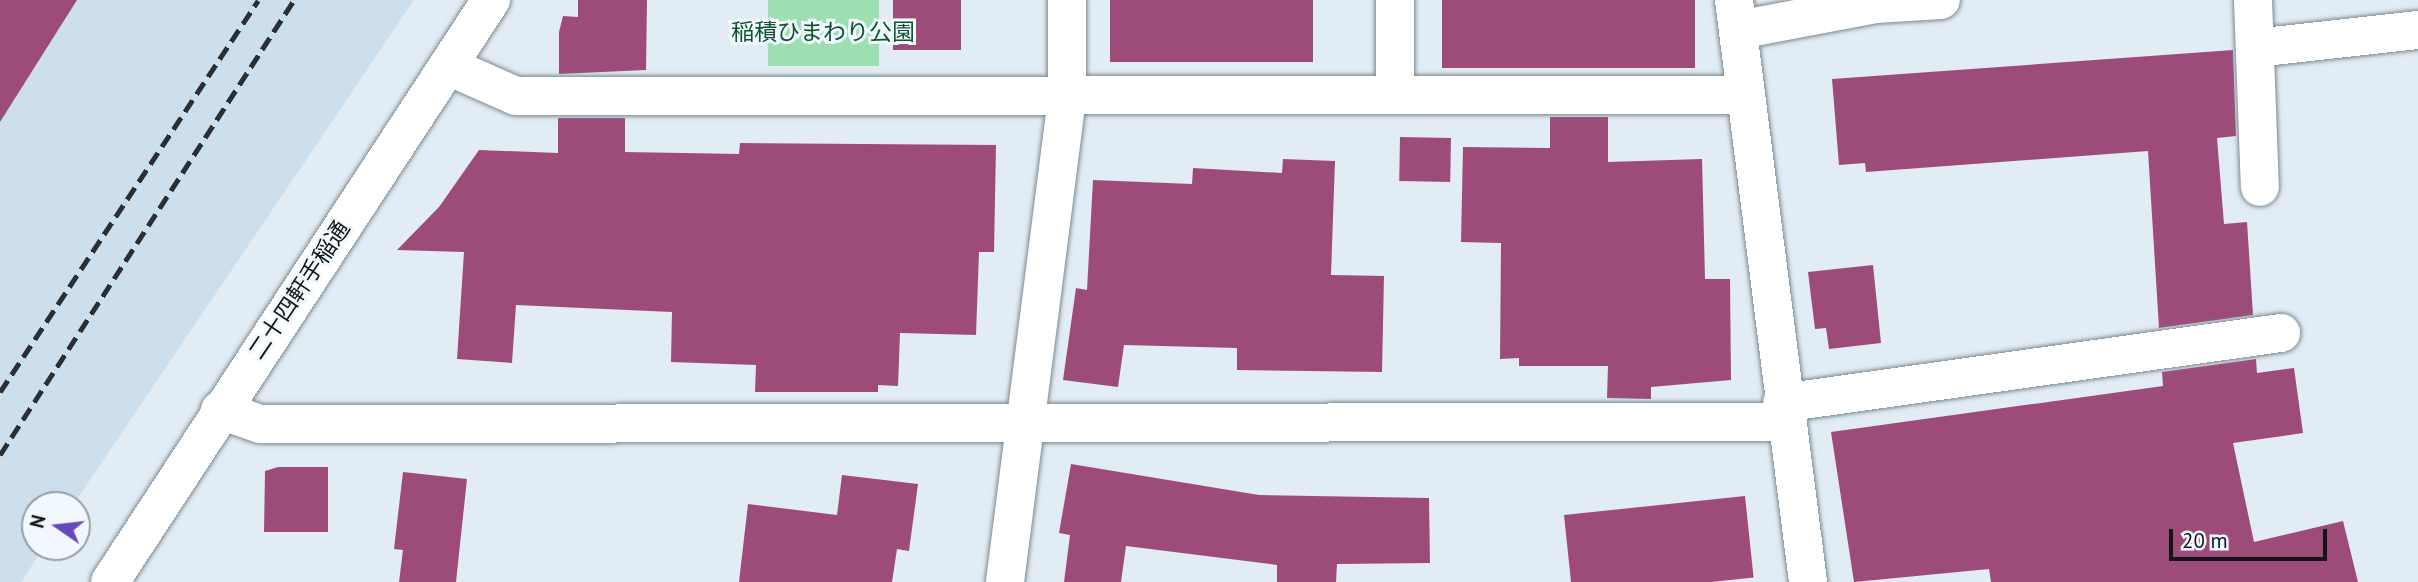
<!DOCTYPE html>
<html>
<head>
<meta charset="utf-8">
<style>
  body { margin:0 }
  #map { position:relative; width:2418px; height:582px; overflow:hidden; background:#e1ecf5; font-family:"PT Sans","Noto Sans JP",sans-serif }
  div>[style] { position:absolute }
  .built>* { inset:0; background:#cddfed }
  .green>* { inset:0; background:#9cdfb1; transform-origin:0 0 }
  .building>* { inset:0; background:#9d4c7a; transform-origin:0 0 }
  .roads { filter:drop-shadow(0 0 2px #7e888f) drop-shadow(0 0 2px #7e888f) }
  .minor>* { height:38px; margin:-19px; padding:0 19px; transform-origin:19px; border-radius:19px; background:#fff }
  .rail>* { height:5px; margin-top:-2.5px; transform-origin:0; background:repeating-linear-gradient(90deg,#2b2f33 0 14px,transparent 0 21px) }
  span { translate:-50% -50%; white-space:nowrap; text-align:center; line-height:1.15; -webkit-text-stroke:6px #f2f9fe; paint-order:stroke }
  .park-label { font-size:23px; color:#10542f }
  .street-label { font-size:23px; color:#131619 }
  .north { position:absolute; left:21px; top:491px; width:70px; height:70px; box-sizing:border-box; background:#f2f9fe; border:2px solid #999ea2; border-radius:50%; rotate:284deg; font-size:19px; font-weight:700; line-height:28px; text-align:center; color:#131619 }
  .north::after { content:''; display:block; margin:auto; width:24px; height:32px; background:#6648c1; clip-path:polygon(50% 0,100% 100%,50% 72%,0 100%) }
  .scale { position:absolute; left:2169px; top:529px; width:158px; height:32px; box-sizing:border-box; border:4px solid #131619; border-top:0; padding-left:9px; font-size:21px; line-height:24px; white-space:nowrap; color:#131619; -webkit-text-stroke:5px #f2f9fe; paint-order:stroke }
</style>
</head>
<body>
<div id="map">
  <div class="built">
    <i style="clip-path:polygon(0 0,414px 0,73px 505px,35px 505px,35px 547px,44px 547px,21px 582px,0 582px)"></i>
  </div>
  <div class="green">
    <i style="left:768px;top:0;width:111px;height:66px"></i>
  </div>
  <div class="building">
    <i style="clip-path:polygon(0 0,77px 0,0 122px)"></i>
    <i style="clip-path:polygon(578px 0,647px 0,646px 70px,559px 74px,559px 32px,563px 16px,578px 17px)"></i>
    <i style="left:893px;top:0;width:68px;height:50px"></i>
    <i style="left:1110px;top:0;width:203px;height:62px"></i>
    <i style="left:1442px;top:0;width:253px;height:68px"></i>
    <i style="clip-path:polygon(2233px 50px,2236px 136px,2217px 138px,2224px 224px,2247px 222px,2253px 315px,2159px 328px,2148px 151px,1866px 172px,1865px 163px,1839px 165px,1832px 79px)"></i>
    <i style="clip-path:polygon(1550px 117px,1608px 117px,1608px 162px,1702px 159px,1705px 279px,1730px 279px,1731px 380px,1651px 387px,1651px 399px,1607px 398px,1608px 366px,1519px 366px,1519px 358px,1500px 359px,1501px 243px,1461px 242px,1463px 147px,1550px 148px)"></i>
    <i style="clip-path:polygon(558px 118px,625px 118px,625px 152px,739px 154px,740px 143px,996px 145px,994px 252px,979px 252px,976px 335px,900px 333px,898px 386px,878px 385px,878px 392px,755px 392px,756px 365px,671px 362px,672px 312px,516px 305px,512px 363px,457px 359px,464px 252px,397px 250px,439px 207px,479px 150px,558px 153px)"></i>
    <i style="left:1400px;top:137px;width:51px;height:44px;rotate:1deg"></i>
    <i style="clip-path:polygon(1283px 159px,1335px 161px,1331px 275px,1384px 276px,1382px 372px,1237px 370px,1237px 348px,1124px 345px,1118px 387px,1063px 380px,1076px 288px,1087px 290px,1093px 180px,1192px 184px,1193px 168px,1282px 173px)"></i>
    <i style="clip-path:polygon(1873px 265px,1881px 343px,1829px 349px,1826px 328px,1815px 329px,1808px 272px)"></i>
    <i style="clip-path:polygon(2256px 359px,2257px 373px,2294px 368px,2303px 433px,2233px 443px,2254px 542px,2343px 521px,2358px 582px,1991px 582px,1989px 569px,1854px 582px,1831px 432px,2163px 386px,2162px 372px)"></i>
    <i style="clip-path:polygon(1071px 464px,1259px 495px,1429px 498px,1430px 563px,1337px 564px,1336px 582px,1277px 582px,1277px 565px,1126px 546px,1121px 582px,1064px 582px,1070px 535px,1059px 533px)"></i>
    <i style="clip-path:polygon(278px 467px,328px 467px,328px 532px,264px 532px,265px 471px)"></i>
    <i style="clip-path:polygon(403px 472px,467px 479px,456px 582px,399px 582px,403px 550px,394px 549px)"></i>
    <i style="clip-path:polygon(842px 475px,918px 484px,909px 551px,897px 549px,892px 582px,739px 582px,748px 504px,837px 515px)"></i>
    <i style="left:1745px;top:496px;width:82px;height:182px;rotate:84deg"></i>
  </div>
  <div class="roads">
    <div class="minor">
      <i style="left:1395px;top:0;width:95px;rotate:90deg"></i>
      <i style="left:1734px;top:0;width:587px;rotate:82.75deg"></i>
      <i style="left:2253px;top:0;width:187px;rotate:87.9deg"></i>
      <i style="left:1738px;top:30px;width:140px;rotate:-10.7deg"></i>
      <i style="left:1876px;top:4px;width:65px;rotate:-3.5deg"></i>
      <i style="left:2255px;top:48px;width:164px;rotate:-6.3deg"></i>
      <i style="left:448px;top:66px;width:74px;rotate:23.8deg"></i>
      <i style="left:516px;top:96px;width:1229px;rotate:-0.05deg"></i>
      <i style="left:1782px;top:403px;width:504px;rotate:-7.99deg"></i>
      <i style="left:220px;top:410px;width:42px;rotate:19.3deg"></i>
      <i style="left:260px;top:424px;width:1524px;rotate:-0.08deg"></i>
      <i style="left:110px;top:582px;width:696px;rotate:-56.79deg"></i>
      <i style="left:1005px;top:582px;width:490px;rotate:-82.7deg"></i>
      <i style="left:1067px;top:96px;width:96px;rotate:-90deg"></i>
    </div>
  </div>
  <div class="rail">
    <i style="left:0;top:392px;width:469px;rotate:-56.6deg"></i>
    <i style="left:0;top:455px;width:542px;rotate:-57.13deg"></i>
  </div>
  <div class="park-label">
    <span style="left:823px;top:32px">稲積ひまわり公園</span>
  </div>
  <div class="street-label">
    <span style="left:299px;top:290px;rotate:-56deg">二十四軒手稲通</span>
  </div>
  <div class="north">N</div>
  <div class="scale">20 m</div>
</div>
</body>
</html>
